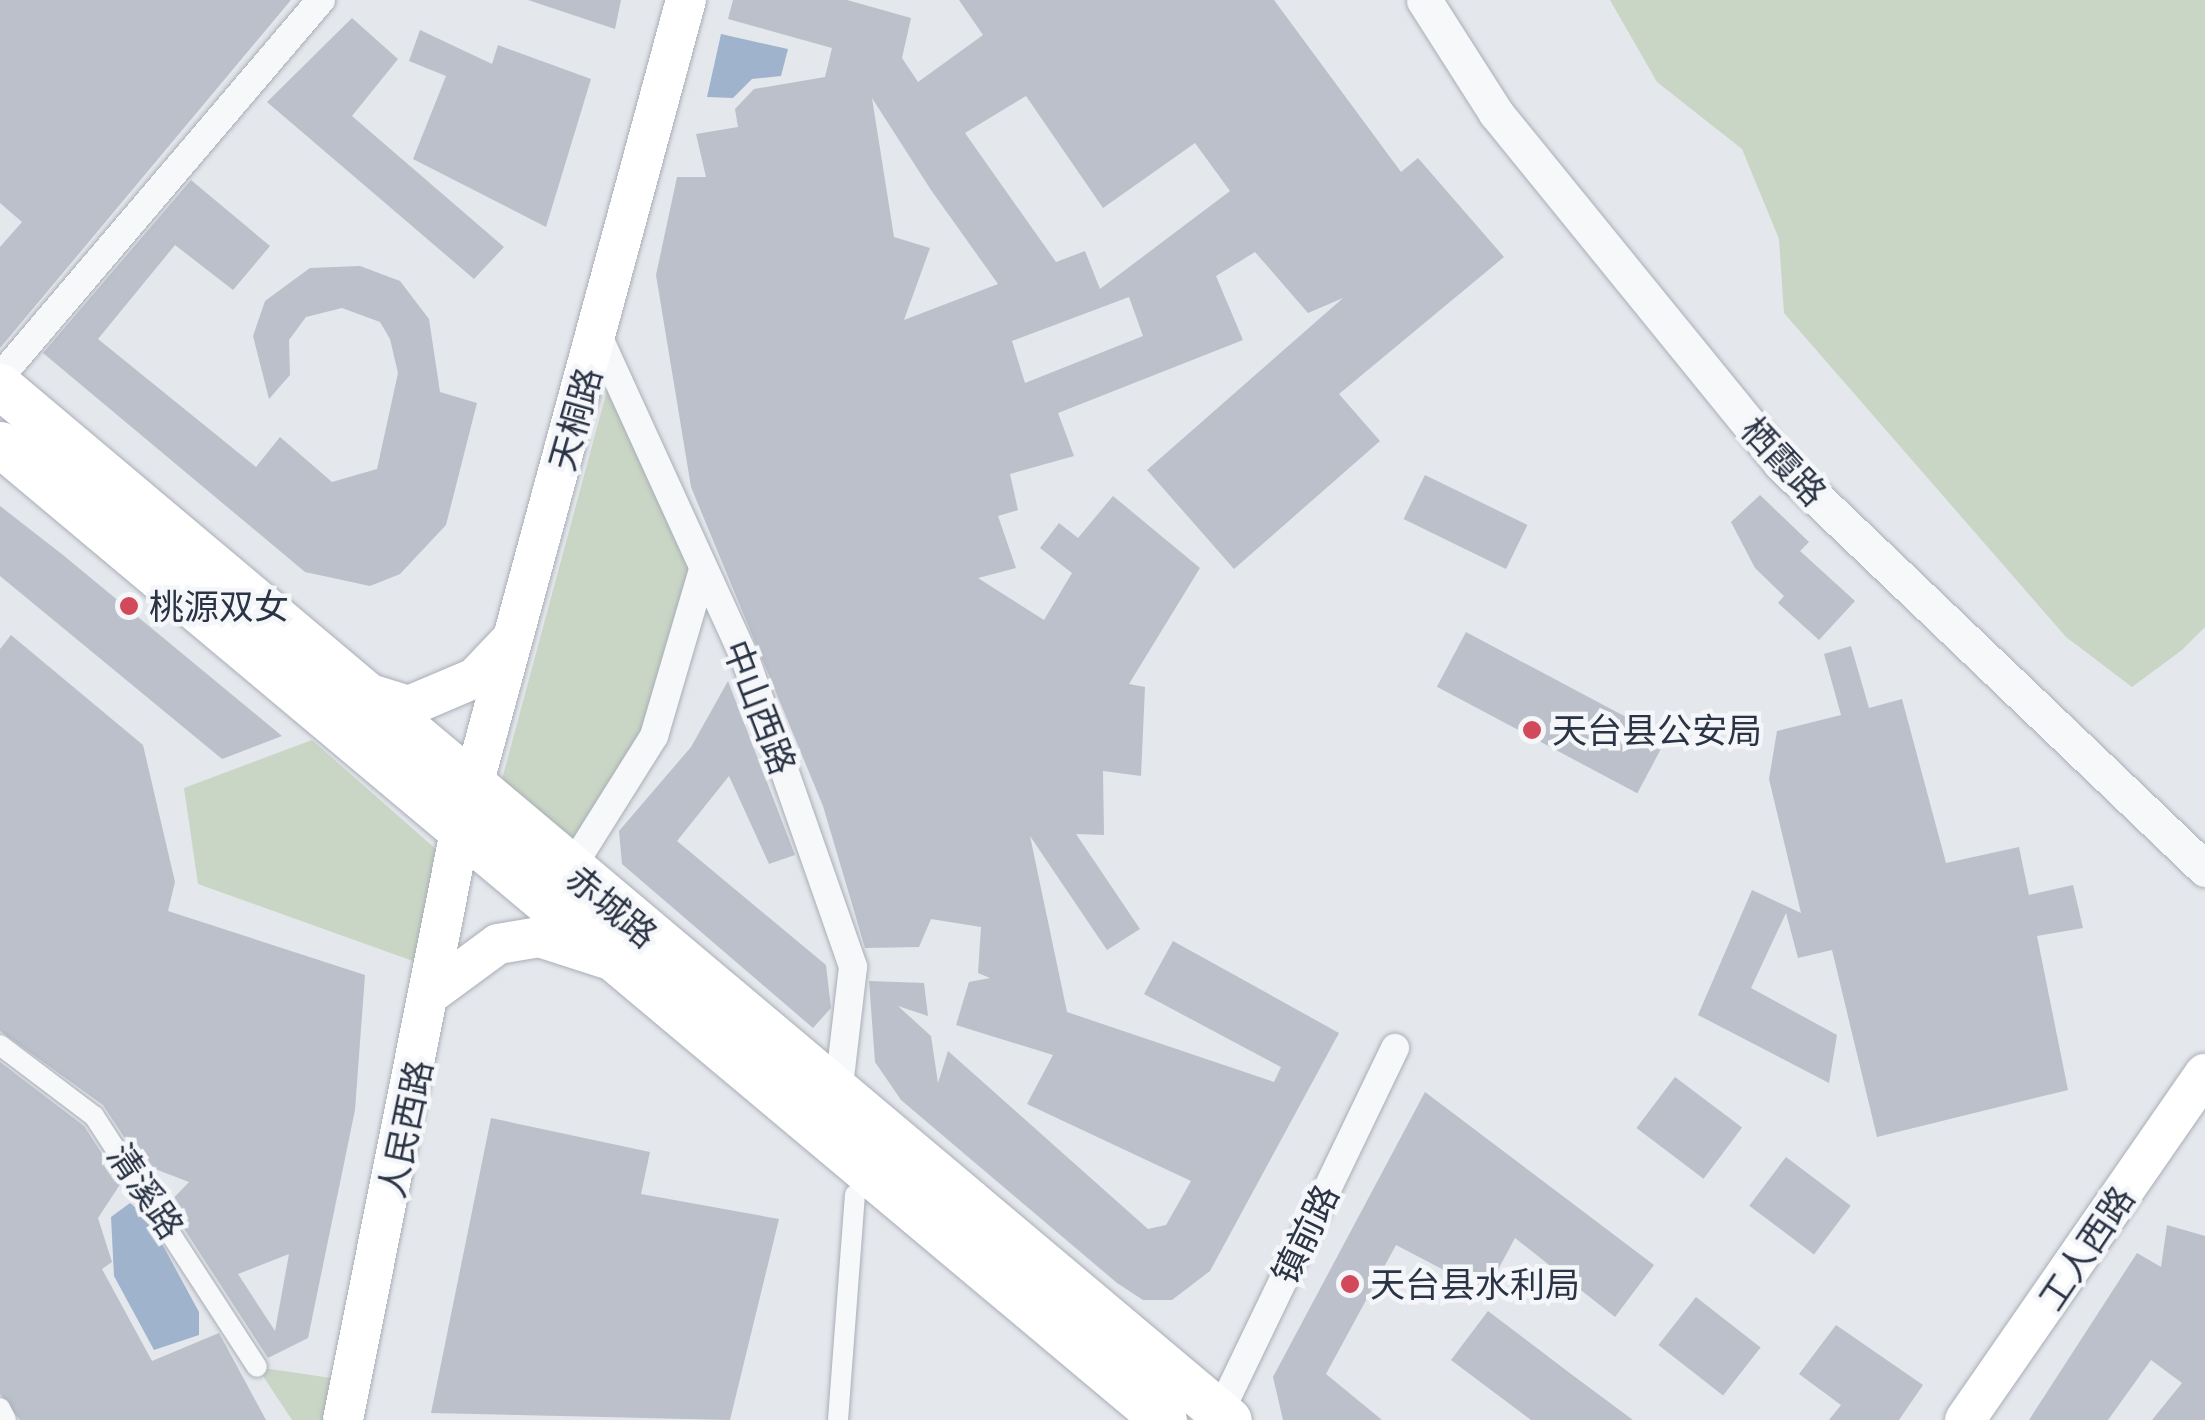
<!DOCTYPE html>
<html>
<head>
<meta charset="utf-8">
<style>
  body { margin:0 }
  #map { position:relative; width:2205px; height:1420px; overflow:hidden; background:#e4e7ec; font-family:Mulish,"Noto Sans SC",sans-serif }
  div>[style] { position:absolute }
  .green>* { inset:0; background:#c9d6c5 }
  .water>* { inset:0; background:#9fb4cc }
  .building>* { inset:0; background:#bbc0ca; transform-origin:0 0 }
  .roads { filter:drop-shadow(0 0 2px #a9aeb7) drop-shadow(0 0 2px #a9aeb7) }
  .pedestrian>* { height:20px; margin:-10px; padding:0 10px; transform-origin:10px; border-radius:10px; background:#f7f8fa }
  .minor>* { height:28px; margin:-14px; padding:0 14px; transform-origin:14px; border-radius:14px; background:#f7f8fa }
  .tertiary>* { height:35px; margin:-17.5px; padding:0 17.5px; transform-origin:17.5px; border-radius:17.5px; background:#f7f8fa }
  .secondary>* { height:40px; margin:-20px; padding:0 20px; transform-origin:20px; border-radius:20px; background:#fff }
  .primary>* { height:45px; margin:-22.5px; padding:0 22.5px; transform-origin:22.5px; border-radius:22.5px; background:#fff }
  .dots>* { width:28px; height:28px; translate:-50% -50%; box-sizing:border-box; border:5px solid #f4f6f9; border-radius:50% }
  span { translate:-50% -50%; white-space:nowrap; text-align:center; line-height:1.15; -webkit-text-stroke:9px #f4f6f9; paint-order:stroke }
  .street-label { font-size:35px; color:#2b3445 }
  .poi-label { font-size:35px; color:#2b3445 }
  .left { translate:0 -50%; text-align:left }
</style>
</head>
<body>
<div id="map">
  <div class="green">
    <i style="clip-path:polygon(1610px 0,2205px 0,2205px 627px,2182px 650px,2132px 687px,2066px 637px,1784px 313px,1779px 239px,1742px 149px,1657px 82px)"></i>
    <i style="clip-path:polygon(612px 372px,703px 569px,654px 736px,582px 851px,501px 783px)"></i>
    <i style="clip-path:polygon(312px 740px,454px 865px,438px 970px,198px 884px,184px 788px)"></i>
    <i style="clip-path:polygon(257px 1367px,351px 1381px,343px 1420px,292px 1420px)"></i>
  </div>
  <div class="water">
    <i style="clip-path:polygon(721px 34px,788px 49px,781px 76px,752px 79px,733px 98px,707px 97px)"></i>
    <i style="clip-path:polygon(130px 1203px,148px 1218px,199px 1312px,199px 1335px,154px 1350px,114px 1276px,111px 1217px)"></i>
  </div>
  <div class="building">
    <i style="clip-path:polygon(0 0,291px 0,0 348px,0 247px,22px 222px,0 203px)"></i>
    <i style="clip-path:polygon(528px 0,621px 0,615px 29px)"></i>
    <i style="clip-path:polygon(evenodd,733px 0,847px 0,911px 18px,902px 58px,918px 82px,983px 35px,959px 0,1274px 0,1401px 172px,1418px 158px,1504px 257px,1339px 394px,1380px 441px,1234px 569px,1147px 470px,1343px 298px,1308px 313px,1255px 252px,1216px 276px,1243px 340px,1058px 413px,1074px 456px,1010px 474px,1018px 510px,998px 516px,1016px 568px,978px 578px,1044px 620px,1072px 573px,1040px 548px,1059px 523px,1078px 538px,1113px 496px,1200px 568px,1129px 684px,1145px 687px,1141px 776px,1103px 771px,1104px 835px,1076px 834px,1140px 929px,1107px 950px,1030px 836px,1067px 1012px,1274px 1082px,1281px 1067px,1144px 994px,1173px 941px,1339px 1033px,1210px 1271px,1172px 1300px,1143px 1300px,1117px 1283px,901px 1100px,875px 1062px,869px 981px,924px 983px,928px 1016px,898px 1006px,931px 1036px,938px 1083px,948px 1051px,1148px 1229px,1166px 1225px,1191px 1181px,1027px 1104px,1053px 1055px,956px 1025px,969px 982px,990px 978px,978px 973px,981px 927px,931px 919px,919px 947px,865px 948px,823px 806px,691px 487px,656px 275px,677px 177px,706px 177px,696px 134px,738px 127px,735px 109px,754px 89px,825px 77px,832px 48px,728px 19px,733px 0,1026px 96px,1103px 208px,1195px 143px,1230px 191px,1100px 289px,1085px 251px,1056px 262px,965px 133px,1026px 96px,733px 0,872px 98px,931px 190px,998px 284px,904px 320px,930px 248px,894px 237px,872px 98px,733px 0,1129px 297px,1143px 336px,1025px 383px,1012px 341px,1129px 297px)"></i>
    <i style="clip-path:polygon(352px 18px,398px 59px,352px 116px,504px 247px,474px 279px,267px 102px)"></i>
    <i style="clip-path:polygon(420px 30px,492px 64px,498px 45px,591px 79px,546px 227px,413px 159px,446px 76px,409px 61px)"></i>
    <i style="clip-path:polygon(191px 180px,270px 246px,233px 290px,175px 245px,98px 339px,256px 467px,280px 437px,332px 482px,377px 469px,398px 373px,390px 339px,380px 322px,342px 308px,306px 317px,289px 340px,290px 375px,269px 399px,253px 336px,265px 301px,310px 268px,360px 266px,400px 281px,429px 319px,440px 392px,477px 403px,446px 525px,400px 574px,370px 586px,305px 572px,43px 353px)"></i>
    <i style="left:1425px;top:475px;width:114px;height:49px;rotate:26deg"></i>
    <i style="clip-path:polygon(1760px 495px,1809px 542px,1800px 551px,1855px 601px,1819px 640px,1778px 603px,1784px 596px,1755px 568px,1731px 522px)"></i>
    <i style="clip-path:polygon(0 506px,63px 555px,282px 736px,222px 759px,0 576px)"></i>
    <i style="left:1466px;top:632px;width:227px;height:62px;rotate:28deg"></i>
    <i style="clip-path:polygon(evenodd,11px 635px,143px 745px,175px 882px,168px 911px,365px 975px,355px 1110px,308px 1338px,268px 1358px,168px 1204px,189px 1182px,142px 1164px,103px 1105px,0 1031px,0 649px,11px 635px,289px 1254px,275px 1331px,238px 1274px,289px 1254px)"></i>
    <i style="clip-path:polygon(1851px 646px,1869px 708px,1902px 699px,1946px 863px,2019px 847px,2029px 895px,2073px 885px,2083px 928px,2037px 936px,2068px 1090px,1877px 1137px,1832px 950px,1798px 958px,1786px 913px,1751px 988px,1837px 1035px,1829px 1083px,1698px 1015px,1752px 890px,1801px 913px,1769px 779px,1777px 731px,1841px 715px,1824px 654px)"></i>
    <i style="clip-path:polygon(728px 681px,795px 855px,769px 864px,729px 776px,677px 841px,826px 965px,831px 1008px,813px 1028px,622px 864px,619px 831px,691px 747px)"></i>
    <i style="clip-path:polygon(0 1062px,84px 1126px,121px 1183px,98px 1218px,112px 1262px,102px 1269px,152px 1361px,219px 1333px,266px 1420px,20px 1420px,0 1394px)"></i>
    <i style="left:1675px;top:1077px;width:84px;height:64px;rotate:37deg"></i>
    <i style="clip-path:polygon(1425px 1092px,1654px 1265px,1615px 1317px,1515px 1238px,1486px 1292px,1396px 1245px,1326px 1374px,1382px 1420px,1283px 1420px,1273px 1377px)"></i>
    <i style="clip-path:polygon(491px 1118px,650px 1152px,641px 1194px,779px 1219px,730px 1420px,431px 1413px)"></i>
    <i style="left:1786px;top:1157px;width:81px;height:61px;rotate:37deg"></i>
    <i style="clip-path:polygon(2167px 1225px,2205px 1236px,2205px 1420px,2152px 1420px,2182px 1383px,2151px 1360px,2108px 1420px,2029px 1420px,2137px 1253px,2161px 1267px)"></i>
    <i style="left:1696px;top:1297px;width:82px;height:61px;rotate:38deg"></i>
    <i style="clip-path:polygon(1488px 1311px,1571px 1374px,1633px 1420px,1531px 1420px,1451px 1360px)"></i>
    <i style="clip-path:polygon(1836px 1325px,1923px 1385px,1899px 1420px,1829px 1420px,1841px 1405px,1799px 1374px)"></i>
  </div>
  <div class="roads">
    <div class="pedestrian">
      <i style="left:0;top:1045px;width:118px;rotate:37.1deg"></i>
      <i style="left:94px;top:1116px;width:299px;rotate:57deg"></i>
      <i style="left:0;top:1408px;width:13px;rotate:63deg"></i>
      <i style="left:838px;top:1420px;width:226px;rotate:-85.7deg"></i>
    </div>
    <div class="minor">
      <i style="left:598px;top:336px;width:354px;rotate:65.5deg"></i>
      <i style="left:745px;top:658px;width:327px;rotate:70.7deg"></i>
      <i style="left:853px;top:967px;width:128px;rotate:96.7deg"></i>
      <i style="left:0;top:377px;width:495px;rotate:-49.6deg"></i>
      <i style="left:582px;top:851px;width:136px;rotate:-57.9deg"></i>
      <i style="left:654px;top:736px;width:174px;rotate:-73.6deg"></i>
      <i style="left:1216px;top:1420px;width:413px;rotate:-64.3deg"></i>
    </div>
    <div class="tertiary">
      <i style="left:1424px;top:0;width:134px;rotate:57.5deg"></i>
      <i style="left:1496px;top:113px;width:451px;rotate:50.9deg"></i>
      <i style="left:1780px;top:463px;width:588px;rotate:43.69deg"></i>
    </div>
    <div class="secondary">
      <i style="left:364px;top:692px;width:47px;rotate:17.3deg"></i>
      <i style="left:409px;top:706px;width:72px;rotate:-23deg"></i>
      <i style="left:475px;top:678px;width:52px;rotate:-46.5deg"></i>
      <i style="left:434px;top:991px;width:79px;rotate:-36.3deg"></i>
      <i style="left:498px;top:944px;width:42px;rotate:-9.7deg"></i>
      <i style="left:539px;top:937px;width:71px;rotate:17.9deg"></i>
      <i style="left:343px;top:1420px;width:594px;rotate:-78.75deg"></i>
      <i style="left:459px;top:837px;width:867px;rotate:-74.83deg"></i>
      <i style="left:1965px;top:1420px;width:421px;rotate:-55.3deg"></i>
    </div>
    <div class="primary">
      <i style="left:0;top:386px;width:1606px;rotate:40.08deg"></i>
      <i style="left:0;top:444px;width:1519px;rotate:39.98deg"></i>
    </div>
  </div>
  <div class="dots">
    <i style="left:129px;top:606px;background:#d1495b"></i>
    <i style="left:1532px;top:730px;background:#d1495b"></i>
    <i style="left:1350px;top:1284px;background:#d1495b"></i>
  </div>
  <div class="street-label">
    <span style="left:575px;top:419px;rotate:-74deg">天桐路</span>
    <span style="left:1784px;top:461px;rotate:47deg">栖霞路</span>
    <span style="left:760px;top:707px;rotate:69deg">中山西路</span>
    <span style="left:612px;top:906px;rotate:40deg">赤城路</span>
    <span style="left:405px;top:1129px;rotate:-78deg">人民西路</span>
    <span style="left:146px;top:1191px;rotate:56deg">清溪路</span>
    <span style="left:1305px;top:1234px;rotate:-64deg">镇前路</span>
    <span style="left:2086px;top:1248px;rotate:-56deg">工人西路</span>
  </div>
  <div class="poi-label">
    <span class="left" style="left:149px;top:606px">桃源双女</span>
    <span class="left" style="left:1552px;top:730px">天台县公安局</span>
    <span class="left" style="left:1370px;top:1284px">天台县水利局</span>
  </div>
</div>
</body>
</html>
